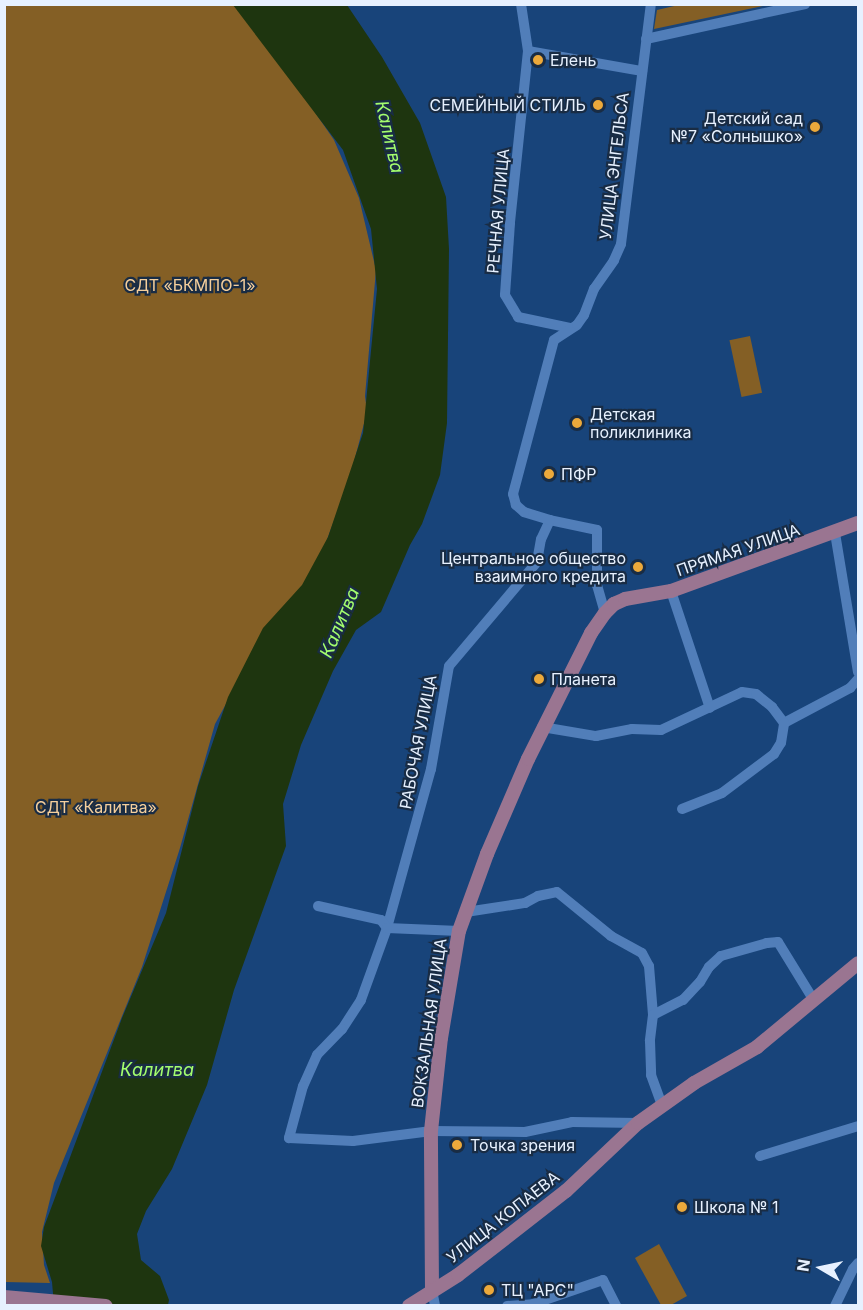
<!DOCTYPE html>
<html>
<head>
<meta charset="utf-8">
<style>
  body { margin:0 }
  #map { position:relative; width:863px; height:1310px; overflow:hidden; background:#18447a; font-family:Inter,sans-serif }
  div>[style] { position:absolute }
  .green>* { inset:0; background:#845f25; transform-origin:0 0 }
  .water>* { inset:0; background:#1e350f }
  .minor>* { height:10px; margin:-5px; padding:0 5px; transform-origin:5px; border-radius:5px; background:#517eb9 }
  .major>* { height:14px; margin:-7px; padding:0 7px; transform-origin:7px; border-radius:7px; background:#9a7591 }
  .dots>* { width:16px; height:16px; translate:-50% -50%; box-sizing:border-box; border:3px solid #192c44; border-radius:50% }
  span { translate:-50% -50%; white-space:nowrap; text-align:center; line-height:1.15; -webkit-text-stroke:4.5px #192c44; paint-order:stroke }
  .poi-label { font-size:16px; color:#e7f1ff }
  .left { translate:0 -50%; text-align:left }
  .right { translate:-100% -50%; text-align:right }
  .street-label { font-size:16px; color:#e7f1ff }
  .park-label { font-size:16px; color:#f5cf9c }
  .water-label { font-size:18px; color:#a4fe6e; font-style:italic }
  .frame { position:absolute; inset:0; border:6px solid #e7f1ff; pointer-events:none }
  .north { position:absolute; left:791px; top:1238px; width:60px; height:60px; -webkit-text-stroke:4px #192c44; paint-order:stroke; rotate:279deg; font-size:16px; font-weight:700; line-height:24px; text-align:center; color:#e7f1ff }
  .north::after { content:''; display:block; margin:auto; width:21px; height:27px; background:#e7f1ff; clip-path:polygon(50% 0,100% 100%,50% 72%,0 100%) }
</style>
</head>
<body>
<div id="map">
  <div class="green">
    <i style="clip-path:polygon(683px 4px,768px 4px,768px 5px,654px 29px,657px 10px)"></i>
    <i style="clip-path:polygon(5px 5px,241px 5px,334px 140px,359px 198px,376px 270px,365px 396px,367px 412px,350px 477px,321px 556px,288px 612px,243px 673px,215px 724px,180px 848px,142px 967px,54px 1183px,42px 1232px,44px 1265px,50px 1283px,5px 1282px)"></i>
    <i style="left:750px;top:336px;width:58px;height:21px;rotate:78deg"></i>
    <i style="clip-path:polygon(659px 1244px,687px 1296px,671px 1305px,661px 1305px,635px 1258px)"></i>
  </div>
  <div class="water">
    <i style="clip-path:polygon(233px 5px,347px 5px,382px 57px,420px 123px,446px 197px,449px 249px,447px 423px,440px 475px,422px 524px,410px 545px,381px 612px,356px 630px,333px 671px,301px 745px,283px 804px,286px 846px,234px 990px,207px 1085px,172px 1169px,146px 1211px,137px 1234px,141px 1260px,160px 1276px,169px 1300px,168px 1305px,54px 1305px,52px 1282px,41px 1246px,44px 1227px,122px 1018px,166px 913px,198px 786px,228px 697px,263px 628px,302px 585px,328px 537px,363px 433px,377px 289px,371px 229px,343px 150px)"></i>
  </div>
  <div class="minor">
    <i style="left:521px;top:4px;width:48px;rotate:81.5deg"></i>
    <i style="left:528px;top:51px;width:173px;rotate:96deg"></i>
    <i style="left:510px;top:223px;width:72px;rotate:94deg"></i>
    <i style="left:505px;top:295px;width:26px;rotate:59deg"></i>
    <i style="left:518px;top:317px;width:53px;rotate:11.9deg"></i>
    <i style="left:646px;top:39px;width:163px;rotate:-12.4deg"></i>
    <i style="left:528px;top:51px;width:116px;rotate:10deg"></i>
    <i style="left:550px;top:520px;width:21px;rotate:115deg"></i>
    <i style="left:541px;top:539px;width:23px;rotate:100deg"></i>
    <i style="left:537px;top:562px;width:136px;rotate:130.2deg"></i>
    <i style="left:449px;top:666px;width:105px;rotate:99.9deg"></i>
    <i style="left:431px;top:769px;width:165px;rotate:105.5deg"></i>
    <i style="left:387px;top:928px;width:77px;rotate:109.9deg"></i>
    <i style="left:361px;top:1000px;width:35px;rotate:123deg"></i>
    <i style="left:342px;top:1029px;width:36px;rotate:134deg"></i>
    <i style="left:317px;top:1055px;width:34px;rotate:114deg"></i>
    <i style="left:303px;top:1086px;width:54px;rotate:105.1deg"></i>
    <i style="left:289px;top:1138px;width:64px;rotate:2.7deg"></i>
    <i style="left:353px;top:1141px;width:79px;rotate:-7.3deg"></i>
    <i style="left:431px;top:1131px;width:94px;rotate:0.6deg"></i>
    <i style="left:525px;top:1132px;width:48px;rotate:-12deg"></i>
    <i style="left:572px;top:1122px;width:66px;rotate:0.9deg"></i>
    <i style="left:835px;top:533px;width:141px;rotate:80.6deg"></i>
    <i style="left:671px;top:591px;width:123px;rotate:71.6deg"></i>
    <i style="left:605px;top:613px;width:29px;rotate:-106deg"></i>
    <i style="left:597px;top:585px;width:55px;rotate:-90deg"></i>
    <i style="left:597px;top:530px;width:48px;rotate:-168deg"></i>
    <i style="left:550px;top:520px;width:27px;rotate:-163deg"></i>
    <i style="left:524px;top:512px;width:11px;rotate:-139deg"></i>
    <i style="left:516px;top:505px;width:11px;rotate:-105deg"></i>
    <i style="left:513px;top:494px;width:159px;rotate:-75.1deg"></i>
    <i style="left:554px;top:340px;width:27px;rotate:-33deg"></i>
    <i style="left:577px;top:325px;width:12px;rotate:-55deg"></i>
    <i style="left:584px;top:315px;width:28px;rotate:-69deg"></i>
    <i style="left:594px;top:289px;width:35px;rotate:-55deg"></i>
    <i style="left:614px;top:260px;width:17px;rotate:-66deg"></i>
    <i style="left:621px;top:244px;width:242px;rotate:-82.9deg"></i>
    <i style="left:784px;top:723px;width:75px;rotate:-27.9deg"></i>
    <i style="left:850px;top:688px;width:12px;rotate:-48deg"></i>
    <i style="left:542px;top:727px;width:55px;rotate:9.5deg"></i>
    <i style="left:596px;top:736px;width:37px;rotate:-11deg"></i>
    <i style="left:632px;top:729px;width:29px;rotate:2deg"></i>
    <i style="left:661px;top:730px;width:89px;rotate:-25.1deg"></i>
    <i style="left:742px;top:692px;width:14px;rotate:8deg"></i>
    <i style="left:756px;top:694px;width:21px;rotate:39deg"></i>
    <i style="left:772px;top:707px;width:20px;rotate:53deg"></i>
    <i style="left:682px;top:809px;width:43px;rotate:-21.8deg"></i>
    <i style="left:722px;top:793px;width:65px;rotate:-36.9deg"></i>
    <i style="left:774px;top:754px;width:13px;rotate:-58deg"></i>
    <i style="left:781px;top:743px;width:20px;rotate:-81deg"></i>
    <i style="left:318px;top:906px;width:65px;rotate:12.5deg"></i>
    <i style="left:381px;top:920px;width:10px;rotate:53deg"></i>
    <i style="left:387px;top:928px;width:72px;rotate:2.4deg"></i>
    <i style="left:466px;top:912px;width:60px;rotate:-8.7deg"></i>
    <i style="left:525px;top:903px;width:15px;rotate:-28deg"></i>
    <i style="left:538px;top:896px;width:19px;rotate:-12deg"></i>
    <i style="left:557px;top:892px;width:70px;rotate:39.2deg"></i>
    <i style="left:611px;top:936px;width:35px;rotate:29deg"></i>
    <i style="left:642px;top:953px;width:15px;rotate:62deg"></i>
    <i style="left:649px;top:966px;width:49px;rotate:85.3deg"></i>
    <i style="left:653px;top:1015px;width:26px;rotate:97deg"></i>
    <i style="left:650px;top:1041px;width:34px;rotate:88deg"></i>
    <i style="left:651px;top:1075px;width:32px;rotate:70deg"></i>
    <i style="left:653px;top:1015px;width:34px;rotate:-27deg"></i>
    <i style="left:683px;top:1000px;width:25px;rotate:-47deg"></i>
    <i style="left:700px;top:982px;width:17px;rotate:-59deg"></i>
    <i style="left:709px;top:967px;width:16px;rotate:-43deg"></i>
    <i style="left:721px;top:956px;width:48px;rotate:-15.8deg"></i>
    <i style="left:767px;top:943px;width:11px;rotate:-5deg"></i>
    <i style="left:778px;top:942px;width:67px;rotate:58.4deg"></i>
    <i style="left:760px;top:1156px;width:102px;rotate:-17deg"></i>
    <i style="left:432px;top:1290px;width:16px;rotate:79deg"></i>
    <i style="left:507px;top:1306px;width:26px;rotate:-4deg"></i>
    <i style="left:533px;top:1304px;width:74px;rotate:-18.9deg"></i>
    <i style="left:603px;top:1280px;width:29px;rotate:63deg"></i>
    <i style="left:835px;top:1306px;width:41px;rotate:-64.1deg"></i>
    <i style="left:853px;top:1269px;width:8px;rotate:-50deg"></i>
  </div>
  <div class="major">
    <i style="left:432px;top:1290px;width:159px;rotate:-90.4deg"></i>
    <i style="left:431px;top:1131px;width:94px;rotate:-83.9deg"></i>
    <i style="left:441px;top:1038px;width:109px;rotate:-80.5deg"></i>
    <i style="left:459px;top:931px;width:82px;rotate:-70deg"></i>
    <i style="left:487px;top:854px;width:103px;rotate:-66.7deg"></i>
    <i style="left:528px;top:759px;width:141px;rotate:-63.4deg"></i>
    <i style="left:591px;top:633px;width:24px;rotate:-55deg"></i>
    <i style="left:605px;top:613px;width:13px;rotate:-45deg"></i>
    <i style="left:614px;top:604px;width:12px;rotate:-24deg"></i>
    <i style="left:625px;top:599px;width:47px;rotate:-9.9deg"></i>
    <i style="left:671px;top:591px;width:199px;rotate:-20deg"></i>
    <i style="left:4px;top:1297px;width:102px;rotate:5deg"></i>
    <i style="left:409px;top:1306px;width:58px;rotate:-32.3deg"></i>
    <i style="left:458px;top:1275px;width:137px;rotate:-37.9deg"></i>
    <i style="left:566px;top:1191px;width:99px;rotate:-43.4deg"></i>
    <i style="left:638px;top:1123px;width:69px;rotate:-35.5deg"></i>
    <i style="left:694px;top:1083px;width:73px;rotate:-29.7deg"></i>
    <i style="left:757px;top:1047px;width:131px;rotate:-39.7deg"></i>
  </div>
  <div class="dots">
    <i style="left:538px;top:60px;background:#eca93b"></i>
    <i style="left:598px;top:105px;background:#eca93b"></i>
    <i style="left:815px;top:127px;background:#eca93b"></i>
    <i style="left:577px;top:423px;background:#eca93b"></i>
    <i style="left:549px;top:474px;background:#eca93b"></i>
    <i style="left:638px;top:567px;background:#eca93b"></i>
    <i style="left:539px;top:679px;background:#eca93b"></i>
    <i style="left:457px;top:1145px;background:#eca93b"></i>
    <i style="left:682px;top:1207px;background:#eca93b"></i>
    <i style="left:489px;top:1290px;background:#eca93b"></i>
  </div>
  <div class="poi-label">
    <span class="left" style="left:550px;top:60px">Елень</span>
    <span class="right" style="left:586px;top:105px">СЕМЕЙНЫЙ СТИЛЬ</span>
    <span class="right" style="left:803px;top:127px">Детский сад<br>№7 «Солнышко»</span>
    <span class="left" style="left:590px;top:423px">Детская<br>поликлиника</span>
    <span class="left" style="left:561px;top:474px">ПФР</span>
    <span class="right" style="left:626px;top:567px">Центральное общество<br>взаимного кредита</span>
    <span class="left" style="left:551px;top:679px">Планета</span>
    <span class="left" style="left:470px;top:1145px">Точка зрения</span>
    <span class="left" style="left:694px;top:1207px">Школа № 1</span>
    <span class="left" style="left:501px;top:1290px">ТЦ "АРС"</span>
  </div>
  <div class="street-label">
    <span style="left:614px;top:166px;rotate:-83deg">УЛИЦА ЭНГЕЛЬСА</span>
    <span style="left:498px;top:211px;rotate:-85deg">РЕЧНАЯ УЛИЦА</span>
    <span style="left:738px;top:550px;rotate:-19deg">ПРЯМАЯ УЛИЦА</span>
    <span style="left:418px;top:742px;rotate:-79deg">РАБОЧАЯ УЛИЦА</span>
    <span style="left:429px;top:1023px;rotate:-82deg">ВОКЗАЛЬНАЯ УЛИЦА</span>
    <span style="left:503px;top:1217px;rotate:-38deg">УЛИЦА КОПАЕВА</span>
  </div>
  <div class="park-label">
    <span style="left:190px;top:285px">СДТ «БКМПО-1»</span>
    <span style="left:96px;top:807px">СДТ «Калитва»</span>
  </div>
  <div class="water-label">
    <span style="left:389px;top:137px;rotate:77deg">Калитва</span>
    <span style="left:340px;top:623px;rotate:-67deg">Калитва</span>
    <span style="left:157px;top:1070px">Калитва</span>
  </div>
  <div class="frame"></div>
  <div class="north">N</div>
</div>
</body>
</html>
